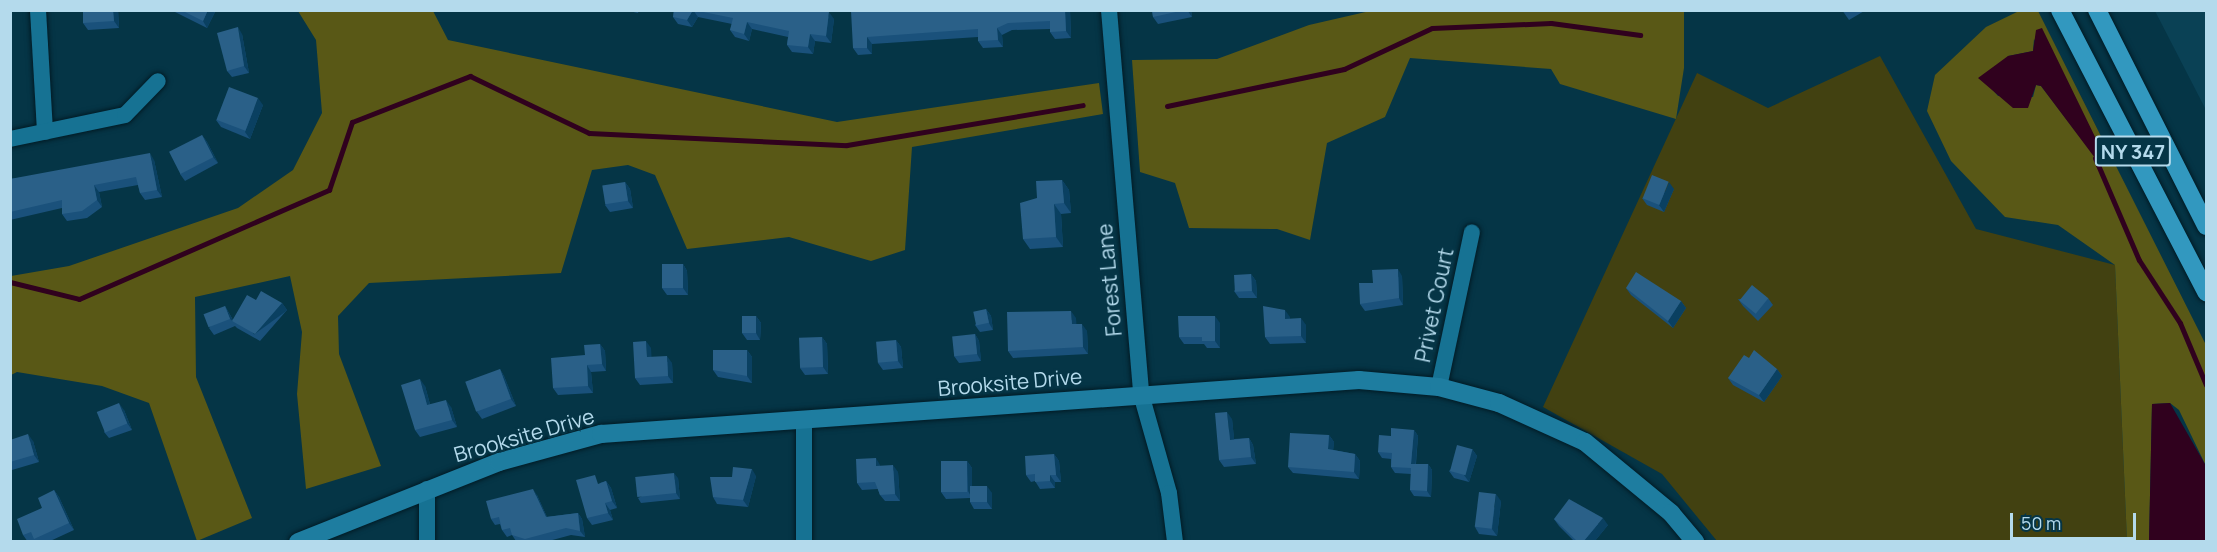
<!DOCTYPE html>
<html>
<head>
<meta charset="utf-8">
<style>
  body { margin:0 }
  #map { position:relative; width:2217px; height:552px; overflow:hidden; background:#053546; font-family:Manrope,sans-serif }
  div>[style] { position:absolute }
  .built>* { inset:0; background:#0a4155 }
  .green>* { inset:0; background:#424111 }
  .forest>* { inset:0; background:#595816 }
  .water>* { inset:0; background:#30011e }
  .stream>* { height:5px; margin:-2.5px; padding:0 2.5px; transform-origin:2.5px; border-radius:2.5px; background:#30011e }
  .roads { filter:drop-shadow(0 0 2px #021b25) drop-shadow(0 0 2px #021b25) }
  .street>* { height:16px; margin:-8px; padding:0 8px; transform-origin:8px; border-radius:8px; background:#167293 }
  .secondary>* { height:18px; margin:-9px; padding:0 9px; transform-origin:9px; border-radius:9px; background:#1e7da0 }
  .highway>* { height:18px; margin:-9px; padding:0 9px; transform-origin:9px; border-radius:9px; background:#3298bf }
  .wall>* { inset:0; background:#1a517b }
  .shaded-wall>* { inset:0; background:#0a4061; transform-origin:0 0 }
  .building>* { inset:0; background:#2a6088; transform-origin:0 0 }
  span { translate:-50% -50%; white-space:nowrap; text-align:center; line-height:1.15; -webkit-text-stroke:4.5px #053546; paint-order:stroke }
  .shield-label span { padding:2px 4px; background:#053546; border:2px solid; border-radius:4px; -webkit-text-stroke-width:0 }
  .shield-label { font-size:20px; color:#b4daec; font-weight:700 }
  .street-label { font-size:21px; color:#b4daec }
  .frame { position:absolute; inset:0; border:12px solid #b4daec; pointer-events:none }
  .scale { position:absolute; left:2010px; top:513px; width:126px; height:27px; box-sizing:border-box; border:3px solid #b4daec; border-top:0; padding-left:8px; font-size:18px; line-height:21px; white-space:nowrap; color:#b4daec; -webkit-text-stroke:4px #053546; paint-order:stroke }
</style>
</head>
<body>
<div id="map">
  <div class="built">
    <i style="clip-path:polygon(2155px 11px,2206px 11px,2206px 110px)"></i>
  </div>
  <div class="green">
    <i style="clip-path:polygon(1880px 56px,1976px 229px,2115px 265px,2127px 541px,1717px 541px,1662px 474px,1543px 407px,1697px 73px,1768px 108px)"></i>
  </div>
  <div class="forest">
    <i style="clip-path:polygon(298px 11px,433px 11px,448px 40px,837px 122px,1099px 83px,1103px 114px,912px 147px,905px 250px,871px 261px,789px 237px,687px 249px,655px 175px,628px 165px,592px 170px,561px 273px,369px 283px,338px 316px,339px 354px,381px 466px,306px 489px,297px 394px,302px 332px,290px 276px,195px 297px,196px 377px,252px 518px,197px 541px,149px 403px,102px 386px,17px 372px,11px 375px,11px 276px,69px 266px,238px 208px,293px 170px,322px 113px,316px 40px)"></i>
    <i style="clip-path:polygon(1370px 11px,1684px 11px,1684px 68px,1676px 119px,1560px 84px,1551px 69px,1410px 58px,1385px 117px,1327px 143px,1310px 240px,1277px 229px,1189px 228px,1175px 183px,1140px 172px,1132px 60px,1217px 59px,1309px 25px)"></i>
    <i style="clip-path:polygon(evenodd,2019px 11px,2038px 11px,2206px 345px,2206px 466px,2179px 410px,2170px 403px,2152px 404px,2149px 541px,2127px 541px,2115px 265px,2058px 225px,2005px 217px,1951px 161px,1927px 111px,1935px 75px,1986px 27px,2019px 11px,2034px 39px,2095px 157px,2041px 86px,2036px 85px,2033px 97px,1998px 96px,1991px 88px,2008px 56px,2033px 51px,2034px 39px)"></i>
  </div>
  <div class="water">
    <i style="clip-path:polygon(2042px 28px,2100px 147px,2095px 158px,2041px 86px,2036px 85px,2028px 108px,2013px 108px,1978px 78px,2008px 56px,2033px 51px,2036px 30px)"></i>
    <i style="clip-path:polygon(2170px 403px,2206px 466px,2206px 541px,2149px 541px,2152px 404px)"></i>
  </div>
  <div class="stream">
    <i style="left:1167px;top:106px;width:181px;rotate:-11.8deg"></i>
    <i style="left:1344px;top:69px;width:97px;rotate:-25deg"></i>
    <i style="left:1432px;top:28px;width:119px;rotate:-2.4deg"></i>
    <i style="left:1551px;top:23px;width:90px;rotate:7.7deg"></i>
    <i style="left:2095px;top:158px;width:111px;rotate:66.7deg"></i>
    <i style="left:2139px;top:260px;width:75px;rotate:56.9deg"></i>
    <i style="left:2180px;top:323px;width:67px;rotate:67.2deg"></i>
    <i style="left:10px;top:282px;width:71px;rotate:13.8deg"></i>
    <i style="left:79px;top:299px;width:273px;rotate:-23.6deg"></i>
    <i style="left:329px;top:190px;width:72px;rotate:-71.3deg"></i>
    <i style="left:352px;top:122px;width:127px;rotate:-21.3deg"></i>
    <i style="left:470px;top:76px;width:132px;rotate:25.6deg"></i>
    <i style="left:589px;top:133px;width:258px;rotate:2.7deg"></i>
    <i style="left:847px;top:145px;width:239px;rotate:-9.6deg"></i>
  </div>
  <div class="roads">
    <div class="street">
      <i style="left:38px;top:10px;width:122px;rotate:86.7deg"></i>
      <i style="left:1109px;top:10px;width:385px;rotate:85.2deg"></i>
      <i style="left:1141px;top:394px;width:103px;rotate:74.2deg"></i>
      <i style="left:1169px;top:493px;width:49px;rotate:83deg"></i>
      <i style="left:10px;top:139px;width:117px;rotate:-11.8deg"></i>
      <i style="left:125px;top:115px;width:47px;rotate:-45.9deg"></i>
      <i style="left:1439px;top:387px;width:158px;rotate:-78deg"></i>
      <i style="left:427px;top:489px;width:53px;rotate:90deg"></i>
      <i style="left:804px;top:542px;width:121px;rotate:-90deg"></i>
    </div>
    <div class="secondary">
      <i style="left:298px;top:542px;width:216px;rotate:-21.7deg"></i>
      <i style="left:499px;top:462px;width:106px;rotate:-15.4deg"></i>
      <i style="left:601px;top:434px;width:760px;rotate:-4.07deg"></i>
      <i style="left:1359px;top:380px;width:80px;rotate:5deg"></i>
      <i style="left:1439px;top:387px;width:62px;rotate:14.9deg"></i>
      <i style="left:1499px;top:403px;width:94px;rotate:24.4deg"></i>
      <i style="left:1585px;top:442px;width:112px;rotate:39.5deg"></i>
      <i style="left:1671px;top:513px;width:38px;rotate:50deg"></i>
    </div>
    <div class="highway">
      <i style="left:2060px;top:10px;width:318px;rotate:62.6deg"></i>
      <i style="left:2097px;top:10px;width:242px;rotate:63.2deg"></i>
    </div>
  </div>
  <div class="wall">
    <i style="clip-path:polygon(83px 10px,118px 10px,119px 28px,88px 30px,83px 23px)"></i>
    <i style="clip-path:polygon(174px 10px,216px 10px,207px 28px,175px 12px)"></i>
    <i style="clip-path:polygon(624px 10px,639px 10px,638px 13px)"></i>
    <i style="clip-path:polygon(670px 10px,813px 10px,834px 19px,831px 43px,815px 41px,813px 54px,792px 52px,787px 45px,788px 37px,752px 29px,749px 41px,735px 37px,730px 30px,732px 24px,698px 17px,692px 27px,678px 24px,673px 17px,674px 11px)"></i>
    <i style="clip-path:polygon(856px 10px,1070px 10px,1071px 38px,1055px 39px,1050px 32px,1050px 29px,1012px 30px,1002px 35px,1003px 47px,983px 48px,978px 41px,978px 37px,872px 44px,872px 54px,858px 55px,853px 48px)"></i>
    <i style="clip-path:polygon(1152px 10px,1191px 10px,1192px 17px,1158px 24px,1153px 17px)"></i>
    <i style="clip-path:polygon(1842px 10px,1866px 10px,1849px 20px)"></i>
    <i style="clip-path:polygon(242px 34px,249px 73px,232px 77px,227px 71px)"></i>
    <i style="clip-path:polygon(263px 105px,250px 139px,221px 127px,216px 120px)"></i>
    <i style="clip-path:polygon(202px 135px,207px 142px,218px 163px,185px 181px,180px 174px)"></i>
    <i style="clip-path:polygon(154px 160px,162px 197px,145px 200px,140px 193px,138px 185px,99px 192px,102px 207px,87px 218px,67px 221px,62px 214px,62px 208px,10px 220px,10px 179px)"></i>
    <i style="clip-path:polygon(1062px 180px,1069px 190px,1071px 213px,1061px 214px,1063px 247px,1030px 249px,1023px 239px,1037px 198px)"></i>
    <i style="clip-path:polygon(625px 182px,630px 189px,633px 208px,610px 212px,605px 205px)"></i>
    <i style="clip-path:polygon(1674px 189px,1664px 212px,1647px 205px,1642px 198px)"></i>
    <i style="clip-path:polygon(683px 264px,687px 271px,688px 295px,667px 295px,662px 288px)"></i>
    <i style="clip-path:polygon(1251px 274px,1256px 281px,1257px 298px,1239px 298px,1234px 291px)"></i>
    <i style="clip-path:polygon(1402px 276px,1403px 305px,1365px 311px,1360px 304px,1373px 283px)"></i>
    <i style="clip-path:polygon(1626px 288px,1681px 301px,1686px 308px,1673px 328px,1631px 295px)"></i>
    <i style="clip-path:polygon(1768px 298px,1773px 305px,1758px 321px,1743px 306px,1738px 299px)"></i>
    <i style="clip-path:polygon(256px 300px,282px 303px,287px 310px,260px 341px,237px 328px,235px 326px,214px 335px,209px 328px,225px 306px,233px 320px)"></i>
    <i style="clip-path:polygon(986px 309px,991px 316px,993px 330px,980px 332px,975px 325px)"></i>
    <i style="clip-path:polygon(756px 316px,761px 323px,760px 340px,747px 340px,742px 333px)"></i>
    <i style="clip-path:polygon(1290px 317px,1290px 319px,1306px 325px,1306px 343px,1270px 344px,1265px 337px)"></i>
    <i style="clip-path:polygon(1076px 318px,1076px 324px,1087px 331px,1088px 354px,1013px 358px,1008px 351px)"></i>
    <i style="clip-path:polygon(1220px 323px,1220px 348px,1207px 348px,1204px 344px,1184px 344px,1179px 337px)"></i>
    <i style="clip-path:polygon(975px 334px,979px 341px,981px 361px,959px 363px,954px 356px)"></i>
    <i style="clip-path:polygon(822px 337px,827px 344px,828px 374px,805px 375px,800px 368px)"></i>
    <i style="clip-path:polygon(896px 340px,901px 347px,903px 368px,883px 370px,878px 363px)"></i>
    <i style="clip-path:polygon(600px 344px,605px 351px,606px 371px,591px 372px,593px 393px,558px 395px,553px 388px)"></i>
    <i style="clip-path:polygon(651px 348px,651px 357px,672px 363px,673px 383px,640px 385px,635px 378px)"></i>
    <i style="clip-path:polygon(747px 350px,752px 357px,752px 383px,718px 377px,713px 370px)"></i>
    <i style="clip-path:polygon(500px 369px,504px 376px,516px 406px,482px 419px,477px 412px)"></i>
    <i style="clip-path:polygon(1777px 369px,1782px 376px,1764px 402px,1733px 385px,1728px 378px)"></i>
    <i style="clip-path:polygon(425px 386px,430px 404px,451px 407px,457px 427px,420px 437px,415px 430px)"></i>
    <i style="clip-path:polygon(124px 410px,132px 430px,109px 438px,104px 432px)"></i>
    <i style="clip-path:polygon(1232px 419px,1234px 439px,1249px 438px,1253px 445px,1256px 464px,1224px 467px,1219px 460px)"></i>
    <i style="clip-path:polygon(1414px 430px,1418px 436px,1416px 464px,1428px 464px,1432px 470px,1431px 497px,1414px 496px,1410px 490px,1411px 474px,1395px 473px,1391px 467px,1391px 459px,1382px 458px,1378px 452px,1391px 436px)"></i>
    <i style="clip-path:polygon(1329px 435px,1334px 442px,1333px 450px,1355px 454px,1360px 461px,1359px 479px,1293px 473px,1288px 467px)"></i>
    <i style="clip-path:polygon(10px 440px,33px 441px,39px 462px,12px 470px,10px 468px)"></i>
    <i style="clip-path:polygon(1472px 449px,1477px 456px,1469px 482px,1454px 478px,1449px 471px)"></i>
    <i style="clip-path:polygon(1054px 454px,1059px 461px,1061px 482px,1055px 482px,1055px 488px,1040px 489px,1035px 481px,1031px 482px,1026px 475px)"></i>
    <i style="clip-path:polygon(967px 461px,972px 468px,972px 486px,992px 493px,992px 509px,974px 509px,970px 502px,970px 498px,946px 499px,941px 492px)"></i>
    <i style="clip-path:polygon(880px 466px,898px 472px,900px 501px,885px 501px,880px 495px,878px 489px,862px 490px,857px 483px)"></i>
    <i style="clip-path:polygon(756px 476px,748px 507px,717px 504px,713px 497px,732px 477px)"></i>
    <i style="clip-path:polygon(678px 478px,680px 499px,641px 503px,638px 498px)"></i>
    <i style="clip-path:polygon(606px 481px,611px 488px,617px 508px,610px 510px,613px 520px,592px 525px,587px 518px,600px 483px)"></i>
    <i style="clip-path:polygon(54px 490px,59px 497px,74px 530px,48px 542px,36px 542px,34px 540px,28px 542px,23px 535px)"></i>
    <i style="clip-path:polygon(537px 495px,547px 517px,578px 513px,582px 519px,585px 537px,571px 535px,545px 542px,516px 541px,512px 535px,507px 537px,502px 530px,500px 524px,495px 525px,491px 519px)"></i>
    <i style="clip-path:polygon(1501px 501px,1497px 536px,1479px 534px,1475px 527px)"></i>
    <i style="clip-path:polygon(1554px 519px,1608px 525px,1594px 542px,1575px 542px,1559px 526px)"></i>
  </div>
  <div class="shaded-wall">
    <i style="clip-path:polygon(113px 10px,118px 10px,119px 28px,114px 21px)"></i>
    <i style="clip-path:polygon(208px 10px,216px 10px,207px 28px,203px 21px)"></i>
    <i style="clip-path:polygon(693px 10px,698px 17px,692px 27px,687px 20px)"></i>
    <i style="clip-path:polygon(1065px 10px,1070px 10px,1071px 38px,1066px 31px)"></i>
    <i style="clip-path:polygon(1187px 10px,1191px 10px,1192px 17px)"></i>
    <i style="clip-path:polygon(829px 12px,834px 19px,831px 43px,826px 36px)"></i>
    <i style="clip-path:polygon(747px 22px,752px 29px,749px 41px,744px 34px)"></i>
    <i style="clip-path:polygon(238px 27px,242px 34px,249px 73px,244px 66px)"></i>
    <i style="clip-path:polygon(997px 28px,1002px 35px,1003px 47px,998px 40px)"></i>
    <i style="clip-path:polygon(810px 34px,815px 41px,813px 54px,808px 47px)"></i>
    <i style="clip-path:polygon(867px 37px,872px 44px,872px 54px,867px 48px)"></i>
    <i style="clip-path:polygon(258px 98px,263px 105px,250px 139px,245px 132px)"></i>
    <i style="clip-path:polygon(202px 135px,207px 142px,218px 163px,213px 157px)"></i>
    <i style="clip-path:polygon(150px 153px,154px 160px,162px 197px,157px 190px)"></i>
    <i style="clip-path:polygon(1062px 180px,1069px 190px,1071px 213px,1064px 203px)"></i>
    <i style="clip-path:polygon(625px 182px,630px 189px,633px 208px,628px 201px)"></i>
    <i style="clip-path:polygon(1669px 182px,1674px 189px,1664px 212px,1659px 205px)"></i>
    <i style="clip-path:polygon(94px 185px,99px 192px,102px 207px,97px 200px)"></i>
    <i style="clip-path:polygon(1054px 204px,1061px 214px,1063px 247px,1056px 237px)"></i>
    <i style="clip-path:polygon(683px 264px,687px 271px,688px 295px,683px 288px)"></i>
    <i style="clip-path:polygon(1398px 269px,1402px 276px,1403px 305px,1399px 298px)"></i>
    <i style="clip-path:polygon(1251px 274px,1256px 281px,1257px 298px,1252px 291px)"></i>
    <i style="clip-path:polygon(1681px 301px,1686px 308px,1673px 328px,1668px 321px)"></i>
    <i style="left:282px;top:303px;width:9px;height:41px;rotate:54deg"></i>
    <i style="clip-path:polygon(225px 306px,229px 313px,234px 322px,230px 319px)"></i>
    <i style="clip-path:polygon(986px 309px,991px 316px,993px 330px,989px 323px)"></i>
    <i style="clip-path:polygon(1285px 310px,1290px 317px,1290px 326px,1285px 319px)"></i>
    <i style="clip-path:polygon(1071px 311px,1076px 318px,1077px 331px,1072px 324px)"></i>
    <i style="clip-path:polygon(756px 316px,761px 323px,760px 340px,756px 333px)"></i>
    <i style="clip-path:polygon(1215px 316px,1220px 323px,1220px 348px,1215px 341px)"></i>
    <i style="clip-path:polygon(1301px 318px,1306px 325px,1306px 343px,1301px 336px)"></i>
    <i style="clip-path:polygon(1082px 324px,1087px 331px,1088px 354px,1083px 347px)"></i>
    <i style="clip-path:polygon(975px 334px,979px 341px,981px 361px,977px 354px)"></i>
    <i style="clip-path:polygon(822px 337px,827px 344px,828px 374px,823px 367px)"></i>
    <i style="clip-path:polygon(896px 340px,901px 347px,903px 368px,898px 361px)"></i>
    <i style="clip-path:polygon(646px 341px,651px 348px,652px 364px,647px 357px)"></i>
    <i style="clip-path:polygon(600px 344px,605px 351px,606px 371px,602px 364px)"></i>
    <i style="clip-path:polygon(747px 350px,752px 357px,752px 383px,747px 376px)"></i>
    <i style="clip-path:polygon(667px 356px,672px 363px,673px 383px,668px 376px)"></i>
    <i style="clip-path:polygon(587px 365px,591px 372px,593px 393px,588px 386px)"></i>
    <i style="clip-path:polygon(500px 369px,504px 376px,516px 406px,511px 399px)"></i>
    <i style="clip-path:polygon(1777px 369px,1782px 376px,1764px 402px,1759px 395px)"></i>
    <i style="clip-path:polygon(420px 379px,425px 386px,432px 412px,427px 405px)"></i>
    <i style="clip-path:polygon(446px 400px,451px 407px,457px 427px,452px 420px)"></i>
    <i style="clip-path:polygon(119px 403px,124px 410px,132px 430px,127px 423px)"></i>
    <i style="clip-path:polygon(1227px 412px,1232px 419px,1235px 447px,1230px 440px)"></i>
    <i style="clip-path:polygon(1414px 430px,1418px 436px,1415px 470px,1411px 464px)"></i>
    <i style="clip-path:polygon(28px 434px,33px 441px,39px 462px,34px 455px)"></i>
    <i style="clip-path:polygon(1329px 435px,1334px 442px,1333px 456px,1328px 449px)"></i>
    <i style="clip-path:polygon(1249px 438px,1253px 445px,1256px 464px,1251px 457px)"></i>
    <i style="clip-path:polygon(1472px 449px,1477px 456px,1469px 482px,1464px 475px)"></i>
    <i style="clip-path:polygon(1054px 454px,1059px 461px,1061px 482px,1056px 475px)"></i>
    <i style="clip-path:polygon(1355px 454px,1360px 461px,1359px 479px,1354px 472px)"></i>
    <i style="clip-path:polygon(876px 458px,880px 465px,881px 473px,876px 466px)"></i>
    <i style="clip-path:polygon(967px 461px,972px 468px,972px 498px,968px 491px)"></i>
    <i style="clip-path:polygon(1428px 464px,1432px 470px,1431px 497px,1427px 491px)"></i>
    <i style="clip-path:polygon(893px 465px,898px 472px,900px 501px,895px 494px)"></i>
    <i style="clip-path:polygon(752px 469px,756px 476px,748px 507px,743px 500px)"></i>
    <i style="clip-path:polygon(674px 473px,678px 478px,680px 499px,676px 493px)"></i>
    <i style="clip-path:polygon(1050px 475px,1055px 482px,1055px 488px,1050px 481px)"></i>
    <i style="clip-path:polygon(606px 481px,611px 488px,617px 508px,612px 501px)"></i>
    <i style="clip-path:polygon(987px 486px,992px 493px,992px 509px,987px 502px)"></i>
    <i style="clip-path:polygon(533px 489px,537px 495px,550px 524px,546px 517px)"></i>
    <i style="clip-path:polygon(54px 490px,59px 497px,74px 530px,69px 523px)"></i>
    <i style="clip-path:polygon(1496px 494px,1501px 501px,1497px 536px,1492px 529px)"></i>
    <i style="clip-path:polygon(605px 503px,610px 510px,613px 520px,608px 513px)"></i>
    <i style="clip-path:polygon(578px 513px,582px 519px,585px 537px,580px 531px)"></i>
    <i style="clip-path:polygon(1603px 518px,1608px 525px,1594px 542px,1583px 542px)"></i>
  </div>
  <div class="building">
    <i style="clip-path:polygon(83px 10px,113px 10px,114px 21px,83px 23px)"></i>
    <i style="clip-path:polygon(181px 10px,208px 10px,203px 21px)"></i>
    <i style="clip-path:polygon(674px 10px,693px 10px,687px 20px,673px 17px)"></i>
    <i style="clip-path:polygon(693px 10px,813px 10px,829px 12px,826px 36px,810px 34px,808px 47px,787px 45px,789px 31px,747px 22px,744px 34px,730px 30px,733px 18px)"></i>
    <i style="clip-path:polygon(1065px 10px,1066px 31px,1050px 32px,1050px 21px,1008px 23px,997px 28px,998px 40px,978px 41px,978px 29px,867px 37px,867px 48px,853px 48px,851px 11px)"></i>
    <i style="clip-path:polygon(1152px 10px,1185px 10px,1153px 17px)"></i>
    <i style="clip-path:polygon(238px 27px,244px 66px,227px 71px,217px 33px)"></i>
    <i style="left:229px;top:87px;width:31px;height:35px;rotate:21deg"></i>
    <i style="left:202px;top:135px;width:25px;height:37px;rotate:63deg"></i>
    <i style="clip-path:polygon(150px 153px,157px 190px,140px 193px,136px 177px,94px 185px,97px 200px,82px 211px,62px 214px,62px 200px,10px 212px,10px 179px)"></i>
    <i style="left:1652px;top:175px;width:18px;height:25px;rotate:22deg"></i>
    <i style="clip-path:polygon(1062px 180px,1064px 203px,1054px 204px,1056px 237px,1023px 239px,1020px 203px,1037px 198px,1036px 181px)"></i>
    <i style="left:625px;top:182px;width:19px;height:23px;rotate:81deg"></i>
    <i style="left:683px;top:264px;width:24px;height:21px;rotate:90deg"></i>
    <i style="clip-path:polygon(1398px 269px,1399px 298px,1360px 304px,1359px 283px,1373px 283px,1372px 270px)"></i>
    <i style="clip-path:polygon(1636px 272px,1681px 301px,1668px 321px,1626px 288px)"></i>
    <i style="left:1251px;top:274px;width:17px;height:17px;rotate:87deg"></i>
    <i style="left:1752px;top:285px;width:21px;height:20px;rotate:39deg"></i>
    <i style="clip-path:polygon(261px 291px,282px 303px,255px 334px,232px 321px,247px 295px,256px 300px)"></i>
    <i style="left:225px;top:306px;width:14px;height:23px;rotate:69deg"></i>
    <i style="clip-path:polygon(1263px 306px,1285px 310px,1285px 319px,1301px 318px,1301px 336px,1265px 337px)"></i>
    <i style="left:986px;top:309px;width:14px;height:13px;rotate:78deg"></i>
    <i style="clip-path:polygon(1071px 311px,1072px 324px,1082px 324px,1083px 347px,1008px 351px,1007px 312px)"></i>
    <i style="left:742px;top:316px;width:14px;height:17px"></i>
    <i style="clip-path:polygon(1178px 316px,1215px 316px,1215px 341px,1202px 341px,1202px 337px,1179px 337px)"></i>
    <i style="left:975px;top:334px;width:20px;height:23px;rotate:84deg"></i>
    <i style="left:822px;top:337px;width:30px;height:23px;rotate:88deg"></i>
    <i style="left:896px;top:340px;width:21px;height:20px;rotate:85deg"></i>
    <i style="clip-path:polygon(646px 341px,647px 357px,667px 356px,668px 376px,635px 378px,633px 342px)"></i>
    <i style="clip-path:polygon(600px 344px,602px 364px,587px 365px,588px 386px,553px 388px,551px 358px,585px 355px,584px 345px)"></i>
    <i style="clip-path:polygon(713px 350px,747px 350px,747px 376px,713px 370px)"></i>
    <i style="clip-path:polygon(1754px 350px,1777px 369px,1759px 395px,1728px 378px,1744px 355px,1749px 358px)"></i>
    <i style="left:500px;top:369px;width:32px;height:37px;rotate:70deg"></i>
    <i style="clip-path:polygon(420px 379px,427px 405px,446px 400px,452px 420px,415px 430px,401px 385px)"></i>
    <i style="left:119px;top:403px;width:22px;height:24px;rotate:68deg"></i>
    <i style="clip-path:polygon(1227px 412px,1230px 440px,1249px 438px,1251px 457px,1219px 460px,1215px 413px)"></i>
    <i style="clip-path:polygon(1391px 428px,1414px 430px,1411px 464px,1428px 464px,1427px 491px,1410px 490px,1411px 468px,1391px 467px,1392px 453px,1378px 452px,1379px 435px,1391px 436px)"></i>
    <i style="clip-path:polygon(1290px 433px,1329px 435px,1328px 449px,1355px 454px,1354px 472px,1288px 467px)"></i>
    <i style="clip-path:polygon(28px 434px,34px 455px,10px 462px,10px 440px)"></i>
    <i style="left:1457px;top:445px;width:16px;height:27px;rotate:15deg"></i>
    <i style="clip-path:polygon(1054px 454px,1056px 475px,1050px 475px,1050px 481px,1035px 482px,1035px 474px,1026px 475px,1025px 456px)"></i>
    <i style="clip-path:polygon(876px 458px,876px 466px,893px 465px,895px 494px,880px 495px,875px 482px,857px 483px,856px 459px)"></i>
    <i style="left:941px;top:461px;width:26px;height:31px"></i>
    <i style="clip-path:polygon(733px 467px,752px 469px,743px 500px,713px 497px,710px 477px,732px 477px)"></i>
    <i style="left:674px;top:473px;width:20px;height:39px;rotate:84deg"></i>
    <i style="clip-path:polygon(595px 475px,598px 484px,606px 481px,612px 501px,605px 503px,608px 513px,587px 518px,576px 480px)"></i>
    <i style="left:970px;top:486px;width:17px;height:16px"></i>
    <i style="clip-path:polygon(533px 489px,546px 517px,578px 513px,580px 531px,566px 528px,525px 539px,512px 535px,510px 528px,502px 530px,499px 517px,491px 519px,486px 501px)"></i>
    <i style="clip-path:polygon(54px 490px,69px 523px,34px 539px,31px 532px,23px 535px,17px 519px,42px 508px,38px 498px)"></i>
    <i style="left:1479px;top:492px;width:17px;height:35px;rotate:7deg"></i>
    <i style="clip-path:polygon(1569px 499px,1603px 518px,1583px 542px,1578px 542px,1554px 519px)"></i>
  </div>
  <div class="shield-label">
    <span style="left:2133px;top:151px">NY 347</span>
  </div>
  <div class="street-label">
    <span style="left:1109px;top:280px;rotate:-95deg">Forest Lane</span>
    <span style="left:1434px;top:305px;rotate:-78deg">Privet Court</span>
    <span style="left:1010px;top:382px;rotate:-5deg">Brooksite Drive</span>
    <span style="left:524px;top:435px;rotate:-16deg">Brooksite Drive</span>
  </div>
  <div class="frame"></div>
  <div class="scale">50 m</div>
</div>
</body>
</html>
